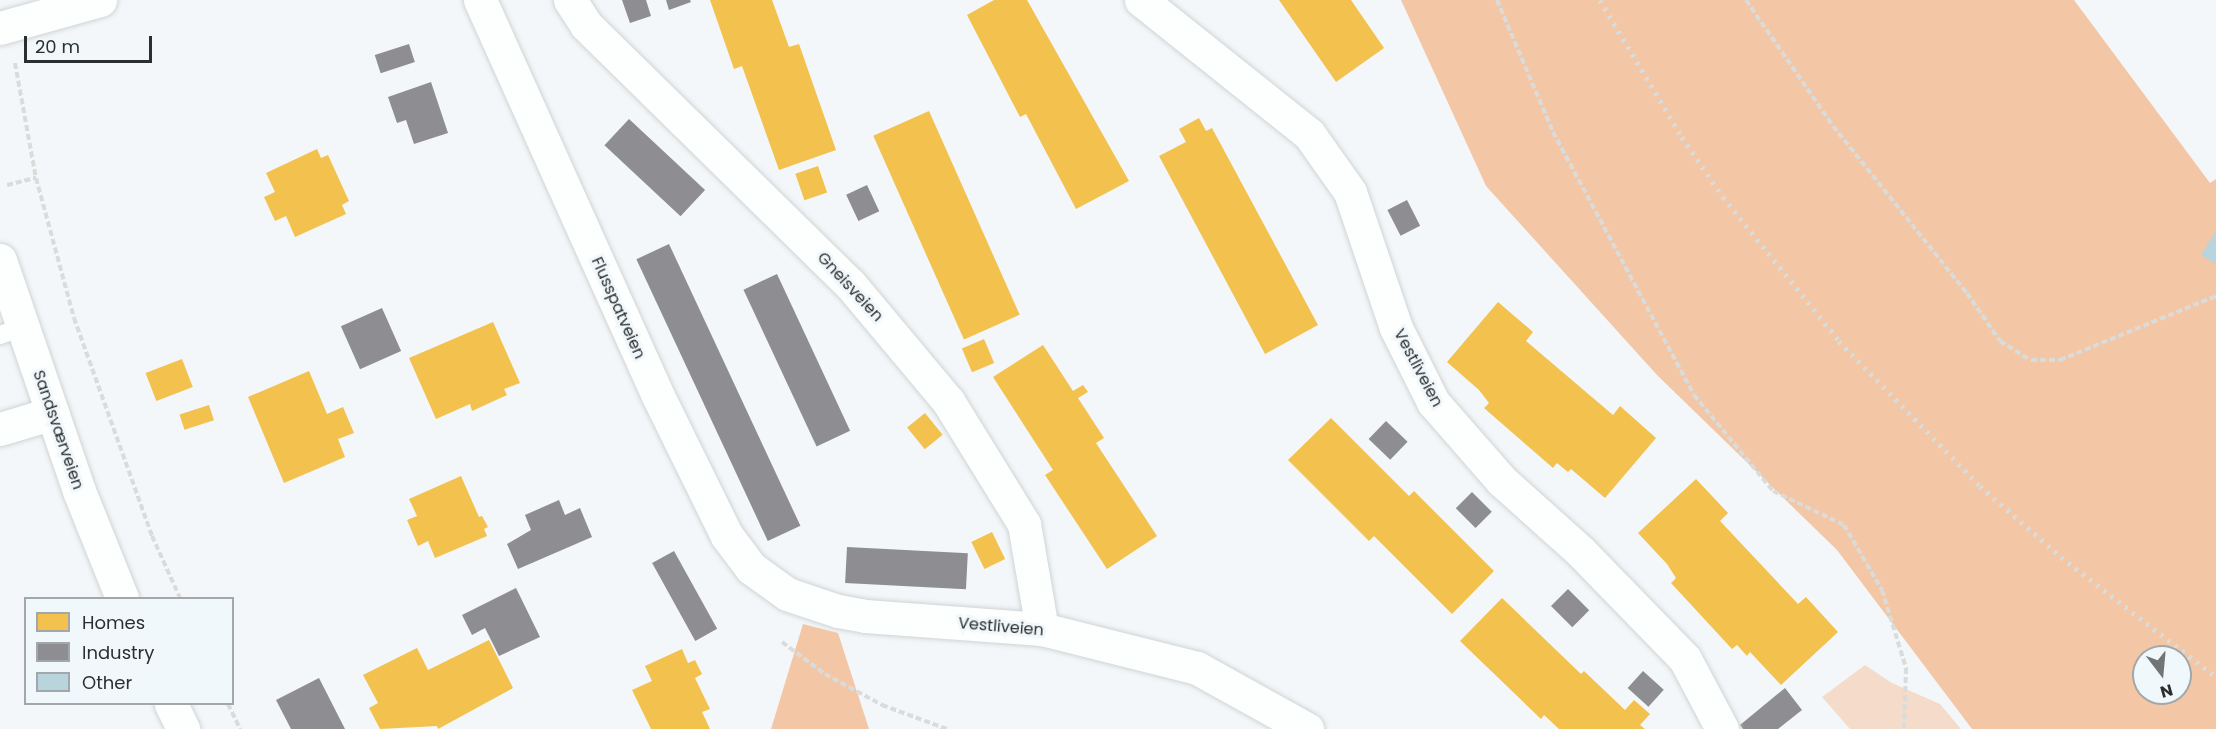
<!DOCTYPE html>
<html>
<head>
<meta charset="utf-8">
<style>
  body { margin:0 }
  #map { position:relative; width:2216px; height:729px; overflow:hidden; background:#f3f7f9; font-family:Poppins,sans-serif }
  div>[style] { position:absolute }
  .green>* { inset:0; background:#f5dcca }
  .forest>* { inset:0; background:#f3c7a5 }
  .homes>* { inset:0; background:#f2c14e; transform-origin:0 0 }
  .industry>* { inset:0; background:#8d8d92; transform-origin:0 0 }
  .building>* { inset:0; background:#b8d4dc }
  .path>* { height:4px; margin-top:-2px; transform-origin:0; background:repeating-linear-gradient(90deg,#dadbdb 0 6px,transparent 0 9px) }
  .roads { filter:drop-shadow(0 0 2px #d0d4d5) drop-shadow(0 0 2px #d0d4d5) }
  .lane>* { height:18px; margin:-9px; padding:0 9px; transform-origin:9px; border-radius:9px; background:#fdfefe }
  .street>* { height:33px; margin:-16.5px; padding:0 16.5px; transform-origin:16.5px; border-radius:16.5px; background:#fdfefe }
  .secondary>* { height:33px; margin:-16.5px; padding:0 16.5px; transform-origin:16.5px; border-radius:16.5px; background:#fdfefe }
  .rail>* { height:4.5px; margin-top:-2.25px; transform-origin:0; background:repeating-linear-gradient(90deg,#dadcdc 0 3px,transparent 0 9px) }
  span { translate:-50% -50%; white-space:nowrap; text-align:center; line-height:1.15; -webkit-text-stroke:6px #f1f8fb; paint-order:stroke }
  .street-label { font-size:16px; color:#2c2f30 }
  .legend { position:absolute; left:24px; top:597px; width:210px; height:108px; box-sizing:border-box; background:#f1f8fb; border:2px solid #a2a8aa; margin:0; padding:8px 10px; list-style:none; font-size:18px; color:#2c2f30 }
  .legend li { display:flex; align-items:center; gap:12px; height:30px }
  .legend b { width:30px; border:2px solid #a2a8aa }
  .north { position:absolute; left:2132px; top:645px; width:60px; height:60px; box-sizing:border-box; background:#f1f8fb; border:2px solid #a2a8aa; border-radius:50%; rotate:164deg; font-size:16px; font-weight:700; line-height:24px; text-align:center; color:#2c2f30 }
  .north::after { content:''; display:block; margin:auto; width:21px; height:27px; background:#727576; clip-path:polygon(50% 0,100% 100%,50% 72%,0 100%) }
  .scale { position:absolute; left:24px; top:36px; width:128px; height:27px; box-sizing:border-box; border:3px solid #2c2f30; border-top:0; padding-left:8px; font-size:18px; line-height:21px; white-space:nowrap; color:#2c2f30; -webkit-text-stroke:4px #f1f8fb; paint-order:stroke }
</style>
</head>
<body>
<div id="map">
  <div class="green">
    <i style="clip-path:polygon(1865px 665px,1892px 683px,1940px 704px,1961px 729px,1850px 729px,1822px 697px)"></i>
  </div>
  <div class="forest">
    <i style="clip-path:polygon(evenodd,1401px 0,2074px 0,2210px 183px,2216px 179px,2216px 729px,1972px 729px,1837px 550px,1657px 375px,1486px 186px,1401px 0,2144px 657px,2180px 657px,2180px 693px,2144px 693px,2144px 657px)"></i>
    <i style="clip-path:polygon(803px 624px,838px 633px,869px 729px,771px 729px)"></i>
  </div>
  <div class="homes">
    <i style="clip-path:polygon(710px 0,772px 0,789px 47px,799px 44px,836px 150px,779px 170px,742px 66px,734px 69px)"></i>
    <i style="clip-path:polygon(994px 0,1027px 0,1129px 181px,1076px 209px,1026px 114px,1020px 117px,967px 15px)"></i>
    <i style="clip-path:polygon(1279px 0,1351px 0,1384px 48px,1336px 82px)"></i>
    <i style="left:929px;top:111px;width:223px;height:61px;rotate:66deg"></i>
    <i style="clip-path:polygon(1199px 118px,1206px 131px,1212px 128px,1318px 325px,1265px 354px,1159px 156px,1186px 142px,1179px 129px)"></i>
    <i style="clip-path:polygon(317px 149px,321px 158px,328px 155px,349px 201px,342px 205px,346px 214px,295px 237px,286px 216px,275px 221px,264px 197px,275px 192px,266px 173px)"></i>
    <i style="left:818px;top:166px;width:28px;height:24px;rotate:71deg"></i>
    <i style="clip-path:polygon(1498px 302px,1533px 332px,1526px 341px,1613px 415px,1620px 406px,1656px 438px,1605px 498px,1571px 469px,1568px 472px,1557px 463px,1553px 468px,1484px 408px,1489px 403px,1479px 390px,1447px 362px)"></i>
    <i style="clip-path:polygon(493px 322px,520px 383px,504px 389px,507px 395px,472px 411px,470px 404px,436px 419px,409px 358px)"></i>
    <i style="left:984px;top:339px;width:26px;height:24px;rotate:67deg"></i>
    <i style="clip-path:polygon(1043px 345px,1073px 391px,1083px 385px,1088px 392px,1078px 398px,1104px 438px,1096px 443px,1157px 536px,1107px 569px,1045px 475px,1053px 470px,993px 377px)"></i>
    <i style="left:182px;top:359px;width:30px;height:39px;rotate:69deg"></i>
    <i style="clip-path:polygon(309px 371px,327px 414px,343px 407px,354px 433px,338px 439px,345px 457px,284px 483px,248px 397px)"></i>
    <i style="left:209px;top:405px;width:16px;height:31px;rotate:72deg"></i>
    <i style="left:925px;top:413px;width:28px;height:23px;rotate:51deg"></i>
    <i style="clip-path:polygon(1331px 418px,1409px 496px,1414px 491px,1494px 571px,1452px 614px,1374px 536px,1369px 541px,1288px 460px)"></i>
    <i style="clip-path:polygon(461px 476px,479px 517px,482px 516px,488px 527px,484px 529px,487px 536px,435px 558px,428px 541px,418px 546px,407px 520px,417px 516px,409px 499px)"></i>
    <i style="clip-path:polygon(1696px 479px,1728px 513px,1720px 521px,1798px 604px,1806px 597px,1838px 632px,1781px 685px,1750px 652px,1747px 656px,1737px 645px,1732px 649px,1671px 583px,1676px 578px,1667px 564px,1638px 533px)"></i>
    <i style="left:992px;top:532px;width:30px;height:23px;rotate:64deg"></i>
    <i style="clip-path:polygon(1502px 598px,1581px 674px,1584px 671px,1625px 710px,1634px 700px,1650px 714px,1640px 725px,1645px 729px,1559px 729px,1544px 715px,1541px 719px,1460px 641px)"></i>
    <i style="clip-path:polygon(489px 640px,513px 688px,438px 729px,437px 726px,380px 729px,369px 708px,378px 703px,363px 675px,417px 648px,428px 670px)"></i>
    <i style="clip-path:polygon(682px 649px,688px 663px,695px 660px,702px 674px,695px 678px,710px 709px,702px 712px,710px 729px,651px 729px,632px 690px,652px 681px,645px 666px)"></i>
  </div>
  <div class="industry">
    <i style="clip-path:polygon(622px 0,646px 0,651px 16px,630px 23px)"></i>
    <i style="clip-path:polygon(666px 0,690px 0,691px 2px,669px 10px)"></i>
    <i style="left:409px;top:44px;width:19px;height:36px;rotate:72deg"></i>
    <i style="clip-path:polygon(431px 82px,448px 133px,414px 144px,406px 120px,397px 123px,388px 97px)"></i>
    <i style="left:629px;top:119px;width:104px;height:36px;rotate:43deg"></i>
    <i style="left:867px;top:185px;width:29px;height:23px;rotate:65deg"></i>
    <i style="left:1407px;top:200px;width:29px;height:22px;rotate:63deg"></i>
    <i style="left:669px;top:244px;width:311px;height:36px;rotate:65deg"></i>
    <i style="left:777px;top:274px;width:173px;height:37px;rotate:65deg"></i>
    <i style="left:382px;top:308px;width:47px;height:45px;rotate:66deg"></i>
    <i style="left:1386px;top:421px;width:30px;height:25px;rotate:44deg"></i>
    <i style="left:1472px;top:492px;width:28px;height:23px;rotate:45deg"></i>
    <i style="clip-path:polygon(559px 500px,565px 515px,580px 508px,592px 537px,518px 569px,507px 544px,531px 530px,525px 515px)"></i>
    <i style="left:847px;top:547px;width:121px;height:36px;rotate:3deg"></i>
    <i style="left:674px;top:551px;width:89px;height:25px;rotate:61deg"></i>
    <i style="clip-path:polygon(516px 588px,540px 637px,499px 656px,485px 628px,472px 635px,462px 615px)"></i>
    <i style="left:1568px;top:589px;width:30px;height:24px;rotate:45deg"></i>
    <i style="left:1643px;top:671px;width:28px;height:23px;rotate:42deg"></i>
    <i style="clip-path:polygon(319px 678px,345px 729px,291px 729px,276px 700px)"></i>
    <i style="clip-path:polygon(1785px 688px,1802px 710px,1778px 729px,1743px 729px,1740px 725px)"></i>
  </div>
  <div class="building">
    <i style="clip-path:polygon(2216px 231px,2216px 264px,2201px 255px)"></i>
  </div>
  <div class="path">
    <i style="left:1497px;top:0;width:143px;rotate:67deg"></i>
    <i style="left:1553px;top:132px;width:298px;rotate:61.8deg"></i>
    <i style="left:1694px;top:395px;width:124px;rotate:50.5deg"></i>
    <i style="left:1773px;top:491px;width:79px;rotate:25.6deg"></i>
    <i style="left:1844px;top:525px;width:75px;rotate:59.7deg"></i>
    <i style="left:1882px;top:590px;width:82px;rotate:72.9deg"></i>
    <i style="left:1906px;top:668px;width:61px;rotate:91.9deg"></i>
    <i style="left:1746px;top:0;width:153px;rotate:55.4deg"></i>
    <i style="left:1833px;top:126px;width:214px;rotate:51.3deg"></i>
    <i style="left:1967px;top:293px;width:58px;rotate:55.5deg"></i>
    <i style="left:2000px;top:341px;width:36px;rotate:32deg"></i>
    <i style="left:2031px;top:360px;width:29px"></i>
    <i style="left:2060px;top:360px;width:169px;rotate:-22.3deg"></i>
    <i style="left:15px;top:63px;width:117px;rotate:79.7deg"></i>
    <i style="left:36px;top:178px;width:145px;rotate:74.8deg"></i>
    <i style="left:74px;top:318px;width:232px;rotate:70.3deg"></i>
    <i style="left:152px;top:536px;width:68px;rotate:65.7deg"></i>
    <i style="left:7px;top:185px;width:30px;rotate:-14deg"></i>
    <i style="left:782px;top:642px;width:54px;rotate:36.7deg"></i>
    <i style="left:825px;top:674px;width:65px;rotate:28.5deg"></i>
    <i style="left:882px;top:705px;width:69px;rotate:20.3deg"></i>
    <i style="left:228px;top:704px;width:28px;rotate:64deg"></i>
  </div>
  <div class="roads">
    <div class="lane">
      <i style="left:0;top:335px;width:24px;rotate:-19deg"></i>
    </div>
    <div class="street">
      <i style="left:480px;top:0;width:434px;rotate:65.8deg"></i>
      <i style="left:658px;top:396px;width:156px;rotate:63.8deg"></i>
      <i style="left:727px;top:536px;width:40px;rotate:53deg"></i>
      <i style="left:751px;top:568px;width:44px;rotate:35.8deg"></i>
      <i style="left:787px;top:594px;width:54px;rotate:18.4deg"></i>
      <i style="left:838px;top:611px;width:27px;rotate:10deg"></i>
      <i style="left:865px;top:616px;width:177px;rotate:4.2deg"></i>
      <i style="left:1042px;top:629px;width:160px;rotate:14.1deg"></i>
      <i style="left:1197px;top:668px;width:126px;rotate:29deg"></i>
      <i style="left:570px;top:0;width:30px;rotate:57deg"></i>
      <i style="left:586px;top:25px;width:370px;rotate:44.5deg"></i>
      <i style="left:850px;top:284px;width:153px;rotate:50.1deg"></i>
      <i style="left:948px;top:401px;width:145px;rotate:58.3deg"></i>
      <i style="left:1024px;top:524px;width:107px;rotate:80.3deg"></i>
      <i style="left:1141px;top:0;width:215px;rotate:38.6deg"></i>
      <i style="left:1309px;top:134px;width:71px;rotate:54.7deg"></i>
      <i style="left:1350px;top:192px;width:144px;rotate:71.3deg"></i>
      <i style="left:1396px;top:328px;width:83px;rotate:63.4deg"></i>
      <i style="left:1433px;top:402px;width:105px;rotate:48.9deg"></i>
      <i style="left:1502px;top:481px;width:106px;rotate:41.9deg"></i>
      <i style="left:1581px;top:552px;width:149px;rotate:45.8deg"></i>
      <i style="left:1685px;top:659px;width:79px;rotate:62.1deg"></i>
      <i style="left:0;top:28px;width:104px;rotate:-15.6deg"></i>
      <i style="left:0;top:429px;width:55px;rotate:-16.8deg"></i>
    </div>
    <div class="secondary">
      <i style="left:0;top:260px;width:244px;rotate:71.1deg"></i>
      <i style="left:79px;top:491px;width:115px;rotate:68.1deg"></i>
      <i style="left:171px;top:704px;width:28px;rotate:64deg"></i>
    </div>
  </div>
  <div class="rail">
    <i style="left:1600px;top:0;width:160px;rotate:59.1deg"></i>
    <i style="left:1682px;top:137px;width:73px;rotate:55.7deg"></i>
    <i style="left:1723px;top:197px;width:185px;rotate:51.1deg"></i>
    <i style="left:1839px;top:341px;width:202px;rotate:45.8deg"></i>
    <i style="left:1980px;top:486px;width:108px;rotate:41.2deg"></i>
    <i style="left:2061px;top:557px;width:196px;rotate:37.7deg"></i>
  </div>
  <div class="street-label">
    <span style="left:850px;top:287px;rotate:47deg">Gneisveien</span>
    <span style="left:618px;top:308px;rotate:66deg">Flusspatveien</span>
    <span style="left:1418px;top:368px;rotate:62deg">Vestliveien</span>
    <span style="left:58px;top:430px;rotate:71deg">Sandsværveien</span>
    <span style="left:1001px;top:627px;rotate:5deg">Vestliveien</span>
  </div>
  <ul class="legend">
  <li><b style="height:16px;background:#f2c14e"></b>Homes</li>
  <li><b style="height:16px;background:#8d8d92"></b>Industry</li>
  <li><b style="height:16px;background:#b8d4dc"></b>Other</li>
  </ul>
  <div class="north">N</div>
  <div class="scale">20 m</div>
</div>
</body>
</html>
